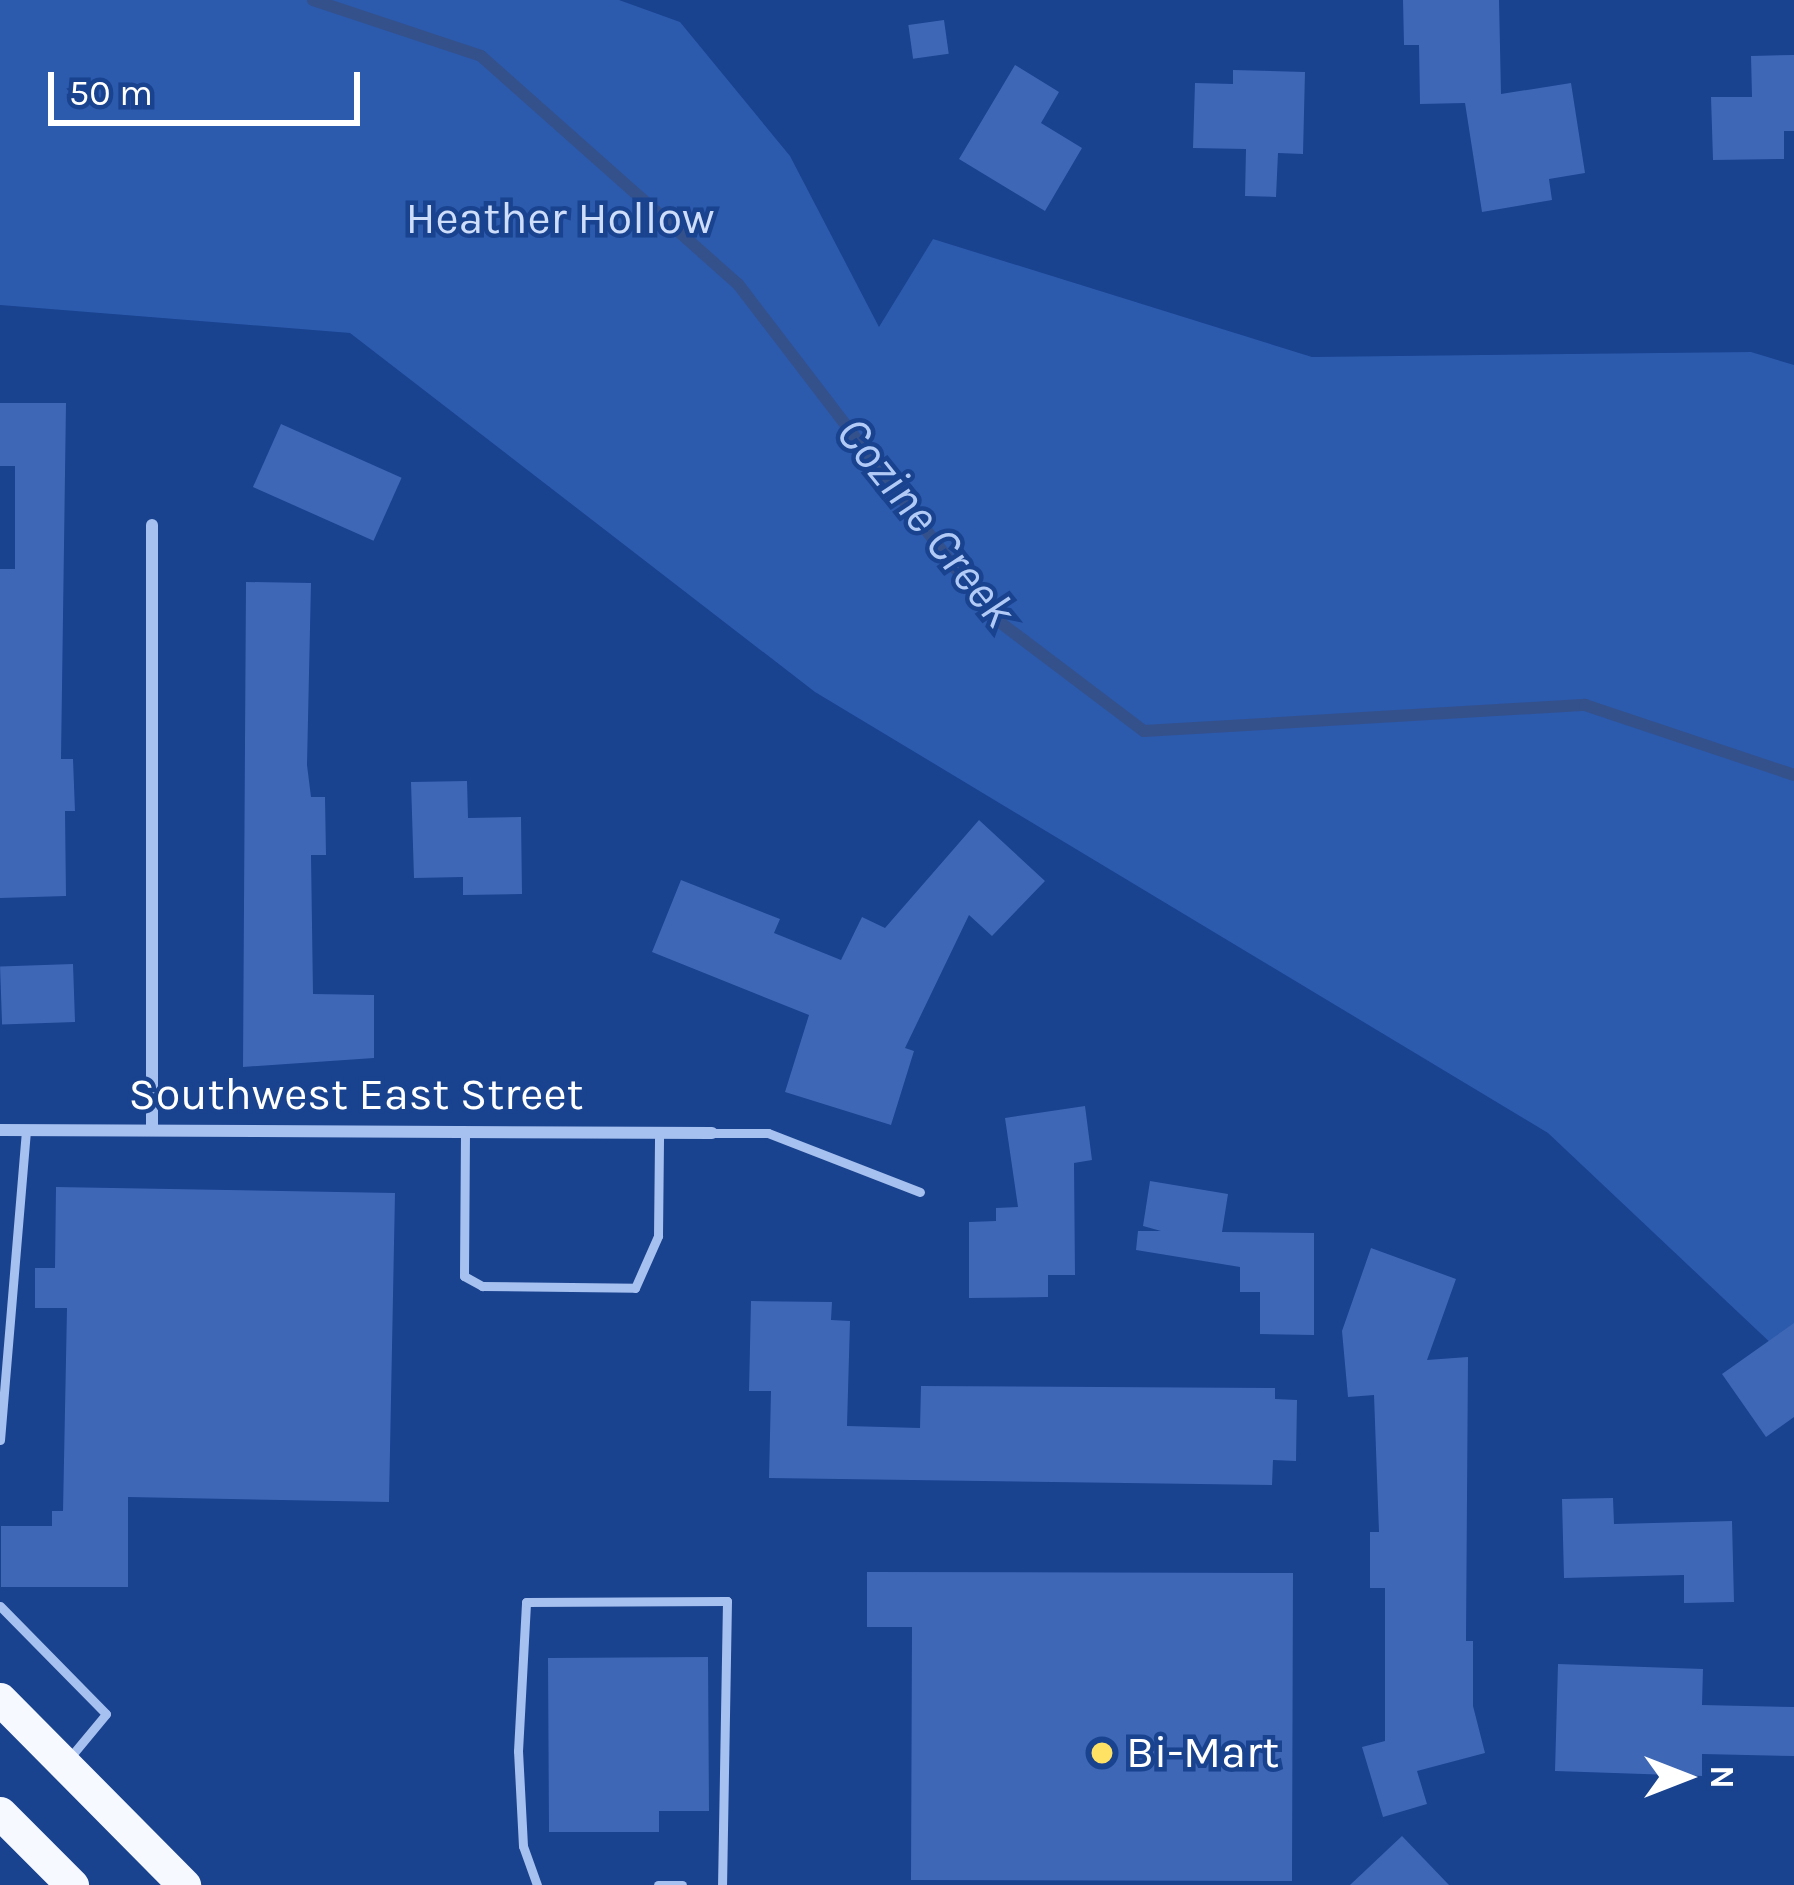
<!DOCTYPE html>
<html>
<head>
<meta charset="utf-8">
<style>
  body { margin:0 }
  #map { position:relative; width:1794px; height:1885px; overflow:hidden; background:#19428f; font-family:Karla,sans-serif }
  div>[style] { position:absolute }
  .green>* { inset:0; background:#2c5aad }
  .stream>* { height:12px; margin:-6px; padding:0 6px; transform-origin:6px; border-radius:6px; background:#34518b }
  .building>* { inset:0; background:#3e68b5; transform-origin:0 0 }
  .service>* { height:9px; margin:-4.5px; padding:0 4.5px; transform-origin:4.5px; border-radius:4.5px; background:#a6c0ef }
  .minor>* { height:12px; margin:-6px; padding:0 6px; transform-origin:6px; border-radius:6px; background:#a6c0ef }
  .trunk>* { height:33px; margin:-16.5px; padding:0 16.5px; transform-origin:16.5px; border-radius:16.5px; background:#f6f9ff }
  .dots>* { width:33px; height:33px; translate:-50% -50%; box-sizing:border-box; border:6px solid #19428f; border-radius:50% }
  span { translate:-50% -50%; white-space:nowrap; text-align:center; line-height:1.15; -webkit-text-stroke:9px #19428f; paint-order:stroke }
  .park-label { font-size:45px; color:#cdddfa }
  .street-label { font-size:45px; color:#fff }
  .poi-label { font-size:45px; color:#fff }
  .left { translate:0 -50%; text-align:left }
  .water-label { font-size:48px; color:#b2cbf6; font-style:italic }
  .north { position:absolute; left:1626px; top:1717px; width:120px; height:120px; -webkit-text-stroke:9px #19428f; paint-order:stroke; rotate:90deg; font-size:33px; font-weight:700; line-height:48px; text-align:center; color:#fff }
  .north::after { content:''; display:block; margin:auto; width:42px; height:54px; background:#fff; clip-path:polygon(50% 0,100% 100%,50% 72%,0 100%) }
  .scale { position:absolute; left:48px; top:72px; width:312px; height:54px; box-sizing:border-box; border:6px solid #fff; border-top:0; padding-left:15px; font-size:36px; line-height:42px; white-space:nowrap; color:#fff; -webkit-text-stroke:9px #19428f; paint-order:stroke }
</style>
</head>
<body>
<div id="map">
  <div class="green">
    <i style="clip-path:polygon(0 0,619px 0,680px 22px,790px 156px,879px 327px,933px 239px,1312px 357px,1751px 352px,1794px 365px,1794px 1365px,1548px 1133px,815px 692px,350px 333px,0 305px)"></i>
  </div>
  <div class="stream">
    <i style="left:313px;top:0;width:177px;rotate:18.4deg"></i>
    <i style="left:481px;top:56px;width:344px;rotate:41.6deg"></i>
    <i style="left:738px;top:284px;width:419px;rotate:52.6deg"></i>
    <i style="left:993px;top:617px;width:189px;rotate:37.1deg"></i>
    <i style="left:1144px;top:731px;width:442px;rotate:-3.4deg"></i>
    <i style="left:1585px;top:705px;width:220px;rotate:18.5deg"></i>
  </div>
  <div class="building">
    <i style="clip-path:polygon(1403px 0,1499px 0,1501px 94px,1571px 83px,1585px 173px,1549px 179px,1552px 200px,1482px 212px,1465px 103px,1420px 104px,1419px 45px,1404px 45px)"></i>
    <i style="left:944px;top:20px;width:34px;height:36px;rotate:82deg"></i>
    <i style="clip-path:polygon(1794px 55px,1794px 131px,1784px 131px,1784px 159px,1713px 160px,1711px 97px,1752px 97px,1751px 56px)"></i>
    <i style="clip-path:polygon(1015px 65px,1059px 92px,1041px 123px,1082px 148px,1045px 211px,959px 159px)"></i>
    <i style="clip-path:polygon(1233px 70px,1305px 72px,1303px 154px,1278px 153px,1276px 197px,1245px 196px,1246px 149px,1193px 148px,1195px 83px,1233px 84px)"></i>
    <i style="clip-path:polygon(0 403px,66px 403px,61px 759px,73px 759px,75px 811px,65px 811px,66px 896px,0 898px,0 569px,15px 569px,15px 466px,0 466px)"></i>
    <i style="left:281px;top:424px;width:132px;height:69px;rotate:24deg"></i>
    <i style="clip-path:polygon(246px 582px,311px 583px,307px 765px,311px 797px,325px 797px,326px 855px,311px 855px,313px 994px,374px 995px,374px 1058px,243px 1067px)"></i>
    <i style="clip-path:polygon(467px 781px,468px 818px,521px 817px,522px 894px,463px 895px,463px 877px,414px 878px,411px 782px)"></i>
    <i style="clip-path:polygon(979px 820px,1045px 881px,992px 936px,969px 915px,905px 1048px,914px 1051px,891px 1125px,785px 1092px,809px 1015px,652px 952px,681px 880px,780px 919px,774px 933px,841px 960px,862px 917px,885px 928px)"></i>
    <i style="left:73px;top:964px;width:58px;height:73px;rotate:88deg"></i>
    <i style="clip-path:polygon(1085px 1106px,1092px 1160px,1074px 1163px,1075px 1275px,1048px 1275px,1048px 1297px,969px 1298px,969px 1222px,996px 1221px,996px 1208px,1018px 1207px,1005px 1118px)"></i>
    <i style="clip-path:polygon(1150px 1181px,1228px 1194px,1222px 1232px,1314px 1233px,1314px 1335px,1260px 1334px,1260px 1292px,1240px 1292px,1240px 1267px,1136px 1250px,1138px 1231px,1161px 1231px,1143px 1226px)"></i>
    <i style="clip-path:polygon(56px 1187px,395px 1193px,389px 1502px,128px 1497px,128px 1587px,1px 1587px,1px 1526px,52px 1526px,52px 1511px,63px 1511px,67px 1308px,35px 1308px,35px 1268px,55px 1268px)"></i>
    <i style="clip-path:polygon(1371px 1248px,1456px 1279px,1427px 1360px,1468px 1357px,1466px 1641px,1473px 1641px,1473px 1706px,1485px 1753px,1417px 1771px,1427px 1804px,1383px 1817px,1362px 1747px,1385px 1741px,1385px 1588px,1370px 1588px,1370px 1532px,1379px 1532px,1374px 1395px,1348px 1397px,1342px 1331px)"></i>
    <i style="clip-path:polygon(751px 1301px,832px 1302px,831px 1320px,850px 1321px,847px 1426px,920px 1428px,921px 1386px,1275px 1388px,1275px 1399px,1297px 1400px,1296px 1461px,1273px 1460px,1272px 1485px,769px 1478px,771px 1391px,749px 1391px)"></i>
    <i style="clip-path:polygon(1794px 1323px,1794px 1417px,1766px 1437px,1722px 1374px)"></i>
    <i style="clip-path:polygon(1613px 1498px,1614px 1524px,1732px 1521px,1734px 1602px,1684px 1603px,1684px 1575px,1564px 1578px,1562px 1499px)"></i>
    <i style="clip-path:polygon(867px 1572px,1293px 1573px,1292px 1881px,911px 1880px,912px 1627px,867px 1627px)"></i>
    <i style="clip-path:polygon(708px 1657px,709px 1811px,659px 1811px,659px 1832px,549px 1832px,548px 1658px)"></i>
    <i style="clip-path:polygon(1558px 1664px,1703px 1669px,1702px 1705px,1794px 1707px,1794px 1756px,1702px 1754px,1702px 1776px,1555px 1771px)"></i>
    <i style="clip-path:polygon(1402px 1836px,1449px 1885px,1350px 1885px)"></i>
  </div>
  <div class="service">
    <i style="left:465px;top:1132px;width:144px;rotate:90.4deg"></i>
    <i style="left:464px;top:1276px;width:21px;rotate:29deg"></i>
    <i style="left:482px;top:1286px;width:153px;rotate:0.7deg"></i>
    <i style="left:635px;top:1288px;width:57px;rotate:-66.1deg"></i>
    <i style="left:658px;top:1236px;width:103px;rotate:-89.4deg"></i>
    <i style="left:712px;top:1133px;width:56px"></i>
    <i style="left:768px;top:1133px;width:163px;rotate:21.2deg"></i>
    <i style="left:0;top:1440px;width:311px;rotate:-85.2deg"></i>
    <i style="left:0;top:1606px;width:151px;rotate:45.5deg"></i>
    <i style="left:106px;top:1714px;width:60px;rotate:129.6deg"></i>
    <i style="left:537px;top:1885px;width:41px;rotate:-109.7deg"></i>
    <i style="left:523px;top:1846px;width:95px;rotate:-93deg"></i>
    <i style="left:518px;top:1751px;width:149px;rotate:-86.9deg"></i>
    <i style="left:526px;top:1602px;width:201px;rotate:-0.3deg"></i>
    <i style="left:727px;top:1601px;width:284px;rotate:91deg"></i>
    <i style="left:658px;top:1885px;width:24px"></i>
  </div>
  <div class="minor">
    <i style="left:0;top:1130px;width:712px;rotate:0.24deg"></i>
    <i style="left:152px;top:1130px;width:605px;rotate:-90deg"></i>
  </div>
  <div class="trunk">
    <i style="left:0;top:1699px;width:262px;rotate:45.3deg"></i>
    <i style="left:0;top:1813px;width:102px;rotate:45deg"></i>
  </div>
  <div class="dots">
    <i style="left:1102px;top:1753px;background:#ffe164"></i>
  </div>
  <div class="park-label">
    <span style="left:560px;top:219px">Heather Hollow</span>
  </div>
  <div class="street-label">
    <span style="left:356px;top:1095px">Southwest East Street</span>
  </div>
  <div class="poi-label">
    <span class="left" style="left:1126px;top:1753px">Bi-Mart</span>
  </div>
  <div class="water-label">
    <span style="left:926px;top:522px;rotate:51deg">Cozine Creek</span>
  </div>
  <div class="north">N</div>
  <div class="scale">50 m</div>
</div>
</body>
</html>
